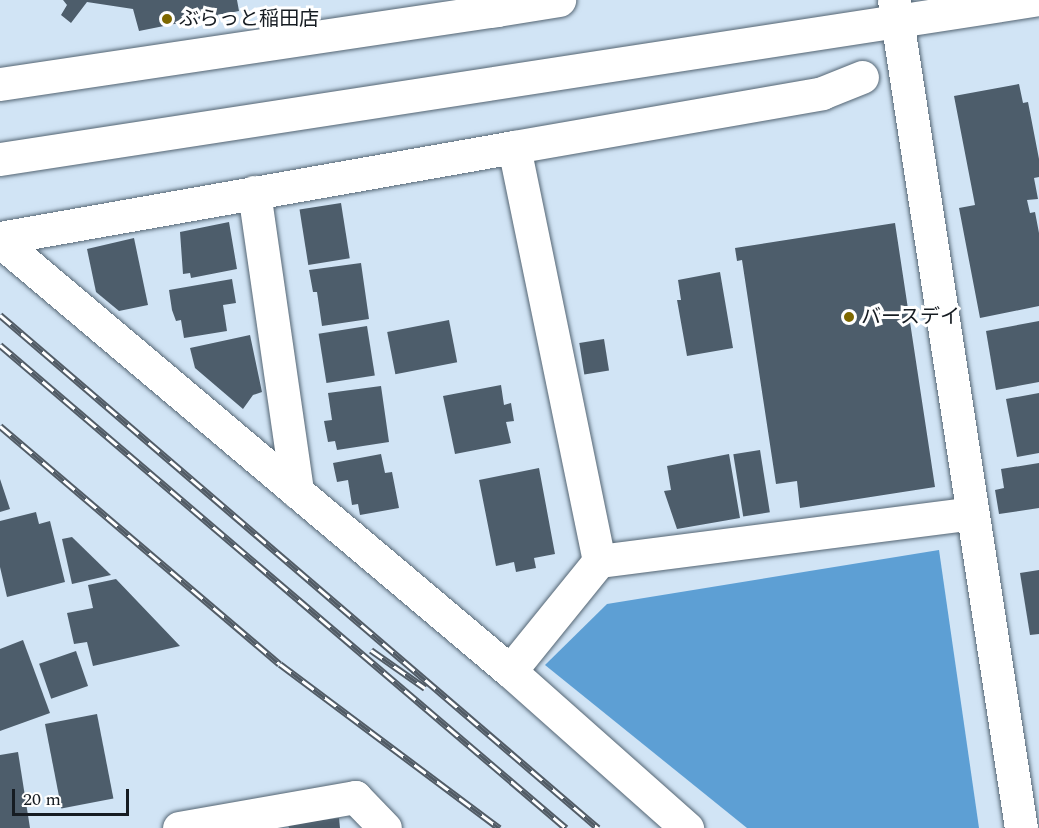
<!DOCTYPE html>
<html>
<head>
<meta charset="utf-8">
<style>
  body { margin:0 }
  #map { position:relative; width:1039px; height:828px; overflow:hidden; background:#d1e4f5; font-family:Spectral,"Noto Sans JP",serif }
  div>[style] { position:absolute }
  .water>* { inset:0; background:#5d9fd4 }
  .building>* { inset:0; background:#4d5d6b; transform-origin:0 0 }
  .roads { filter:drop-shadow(0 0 2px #546573) drop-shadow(0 0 2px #546573) }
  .minor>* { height:33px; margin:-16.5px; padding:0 16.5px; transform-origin:16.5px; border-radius:16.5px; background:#fff }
  .rail>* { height:7px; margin-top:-3.5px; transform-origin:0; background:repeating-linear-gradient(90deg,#fff 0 14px,#525c66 0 28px); box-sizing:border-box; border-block:2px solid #525c66 }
  .dots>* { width:16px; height:16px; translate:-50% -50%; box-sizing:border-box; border:3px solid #fff; border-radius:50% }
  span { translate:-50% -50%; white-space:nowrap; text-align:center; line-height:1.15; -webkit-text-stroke:6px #fff; paint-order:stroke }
  .poi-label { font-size:20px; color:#161c22 }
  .left { translate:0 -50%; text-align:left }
  .scale { position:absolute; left:12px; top:789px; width:117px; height:27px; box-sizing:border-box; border:3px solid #161c22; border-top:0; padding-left:8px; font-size:18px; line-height:21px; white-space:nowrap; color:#161c22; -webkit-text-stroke:4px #fff; paint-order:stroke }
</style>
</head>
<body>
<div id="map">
  <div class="water">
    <i style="clip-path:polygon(939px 550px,979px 828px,747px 828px,545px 665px,607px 604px)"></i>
  </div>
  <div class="building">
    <i style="clip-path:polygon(63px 0,237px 0,239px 11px,139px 31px,133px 9px,87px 2px,71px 23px,61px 15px,67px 5px)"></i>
    <i style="clip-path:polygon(1019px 84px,1023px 103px,1028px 102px,1039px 159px,1039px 177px,1034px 178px,1038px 199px,1027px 200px,1030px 213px,1035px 212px,1039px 233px,1039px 306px,980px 318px,959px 208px,975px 205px,954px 96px)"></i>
    <i style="left:341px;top:203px;width:56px;height:42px;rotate:81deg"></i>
    <i style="clip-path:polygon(229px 222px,237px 269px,191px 278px,190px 273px,183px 274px,180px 232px)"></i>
    <i style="clip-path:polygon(895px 223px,935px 487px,800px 508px,797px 481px,776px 484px,742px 260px,737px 261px,735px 248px)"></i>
    <i style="clip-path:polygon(134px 238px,148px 305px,119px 311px,96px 292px,87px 249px)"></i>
    <i style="clip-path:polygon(361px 263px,369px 319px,322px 326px,317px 292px,313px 292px,309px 270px)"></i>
    <i style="clip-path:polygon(720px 272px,733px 348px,687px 356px,677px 300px,681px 300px,678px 280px)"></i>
    <i style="clip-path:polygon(232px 279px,236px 303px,223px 305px,227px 331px,184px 338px,181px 320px,176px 321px,172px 310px,169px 290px)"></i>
    <i style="left:449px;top:320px;width:43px;height:63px;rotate:79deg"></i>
    <i style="clip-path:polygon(1039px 321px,1039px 382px,996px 390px,986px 331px)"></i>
    <i style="left:367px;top:326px;width:50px;height:49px;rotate:81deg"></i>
    <i style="clip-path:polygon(250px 335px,262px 392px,253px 395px,243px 409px,195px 368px,190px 348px)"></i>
    <i style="left:604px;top:339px;width:32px;height:25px;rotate:81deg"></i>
    <i style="clip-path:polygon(501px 385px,504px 405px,511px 403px,514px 421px,506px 422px,511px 443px,455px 454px,443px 396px)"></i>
    <i style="clip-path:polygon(381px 386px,389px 442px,337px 450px,335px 441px,328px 442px,324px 421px,332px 420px,328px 393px)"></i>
    <i style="clip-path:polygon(1039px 393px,1039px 453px,1017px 457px,1006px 399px)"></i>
    <i style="left:760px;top:450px;width:63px;height:27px;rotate:81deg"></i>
    <i style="clip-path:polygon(381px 454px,385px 473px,392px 472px,399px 508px,360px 515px,358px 504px,352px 505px,348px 480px,337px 482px,333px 463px)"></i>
    <i style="clip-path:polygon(729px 454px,740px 518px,677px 529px,664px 491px,671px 490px,667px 466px)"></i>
    <i style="clip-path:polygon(1039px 463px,1039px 508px,999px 514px,995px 490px,1004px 488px,1001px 469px)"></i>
    <i style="clip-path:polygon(539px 468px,555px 554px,534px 558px,536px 568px,516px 572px,514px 562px,496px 566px,479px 480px)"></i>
    <i style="clip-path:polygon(0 479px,10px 509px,0 512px)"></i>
    <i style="clip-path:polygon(36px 512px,39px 524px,50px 521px,65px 582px,7px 597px,0 567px,0 521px)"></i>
    <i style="clip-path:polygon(72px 537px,111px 575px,72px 584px,62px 539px)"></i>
    <i style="clip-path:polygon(1039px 570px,1039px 634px,1030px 635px,1020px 573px)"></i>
    <i style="clip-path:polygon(116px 579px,180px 646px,93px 666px,87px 642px,74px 644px,67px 613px,93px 608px,88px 585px)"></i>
    <i style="clip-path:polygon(23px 640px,50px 713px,0 731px,0 649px)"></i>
    <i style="left:76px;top:651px;width:37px;height:39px;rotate:71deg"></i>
    <i style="left:97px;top:714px;width:86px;height:53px;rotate:79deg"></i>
    <i style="clip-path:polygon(18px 752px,30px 828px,0 828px,0 755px)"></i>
    <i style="clip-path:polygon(339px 818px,340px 828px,289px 828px,288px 824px)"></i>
  </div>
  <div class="roads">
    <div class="minor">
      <i style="left:894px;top:0;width:838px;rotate:81.28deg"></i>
      <i style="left:497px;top:10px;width:63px;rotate:-9.2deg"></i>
      <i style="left:0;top:84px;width:502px;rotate:-8.47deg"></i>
      <i style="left:497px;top:10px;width:10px;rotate:-96deg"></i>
      <i style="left:514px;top:147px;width:313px;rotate:-9.9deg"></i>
      <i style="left:822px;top:93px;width:43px;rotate:-21.8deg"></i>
      <i style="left:0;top:159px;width:1045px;rotate:-8.75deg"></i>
      <i style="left:254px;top:192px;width:303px;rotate:81.8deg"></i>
      <i style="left:0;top:238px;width:522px;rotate:-10.04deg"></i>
      <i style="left:514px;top:147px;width:423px;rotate:78.4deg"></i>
      <i style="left:0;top:241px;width:667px;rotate:40.14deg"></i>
      <i style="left:510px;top:671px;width:237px;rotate:41.6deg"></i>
      <i style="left:510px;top:671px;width:141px;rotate:-51deg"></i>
      <i style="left:599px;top:561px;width:376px;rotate:-7.3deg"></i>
      <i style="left:179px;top:828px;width:179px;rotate:-10deg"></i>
      <i style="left:355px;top:797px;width:43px;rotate:45.9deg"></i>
    </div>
  </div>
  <div class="rail">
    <i style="left:0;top:315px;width:788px;rotate:40.62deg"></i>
    <i style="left:0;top:345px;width:744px;rotate:40.48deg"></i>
    <i style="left:0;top:426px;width:367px;rotate:40.4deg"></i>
    <i style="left:280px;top:664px;width:274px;rotate:36.8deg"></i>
    <i style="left:371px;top:650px;width:66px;rotate:35.1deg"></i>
  </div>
  <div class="dots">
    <i style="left:167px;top:19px;background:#7e6800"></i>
    <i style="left:849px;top:317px;background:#7e6800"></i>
  </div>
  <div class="poi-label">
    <span class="left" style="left:179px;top:19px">ぶらっと稲田店</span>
    <span class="left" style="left:861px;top:317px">バースデイ</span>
  </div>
  <div class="scale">20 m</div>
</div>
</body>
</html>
